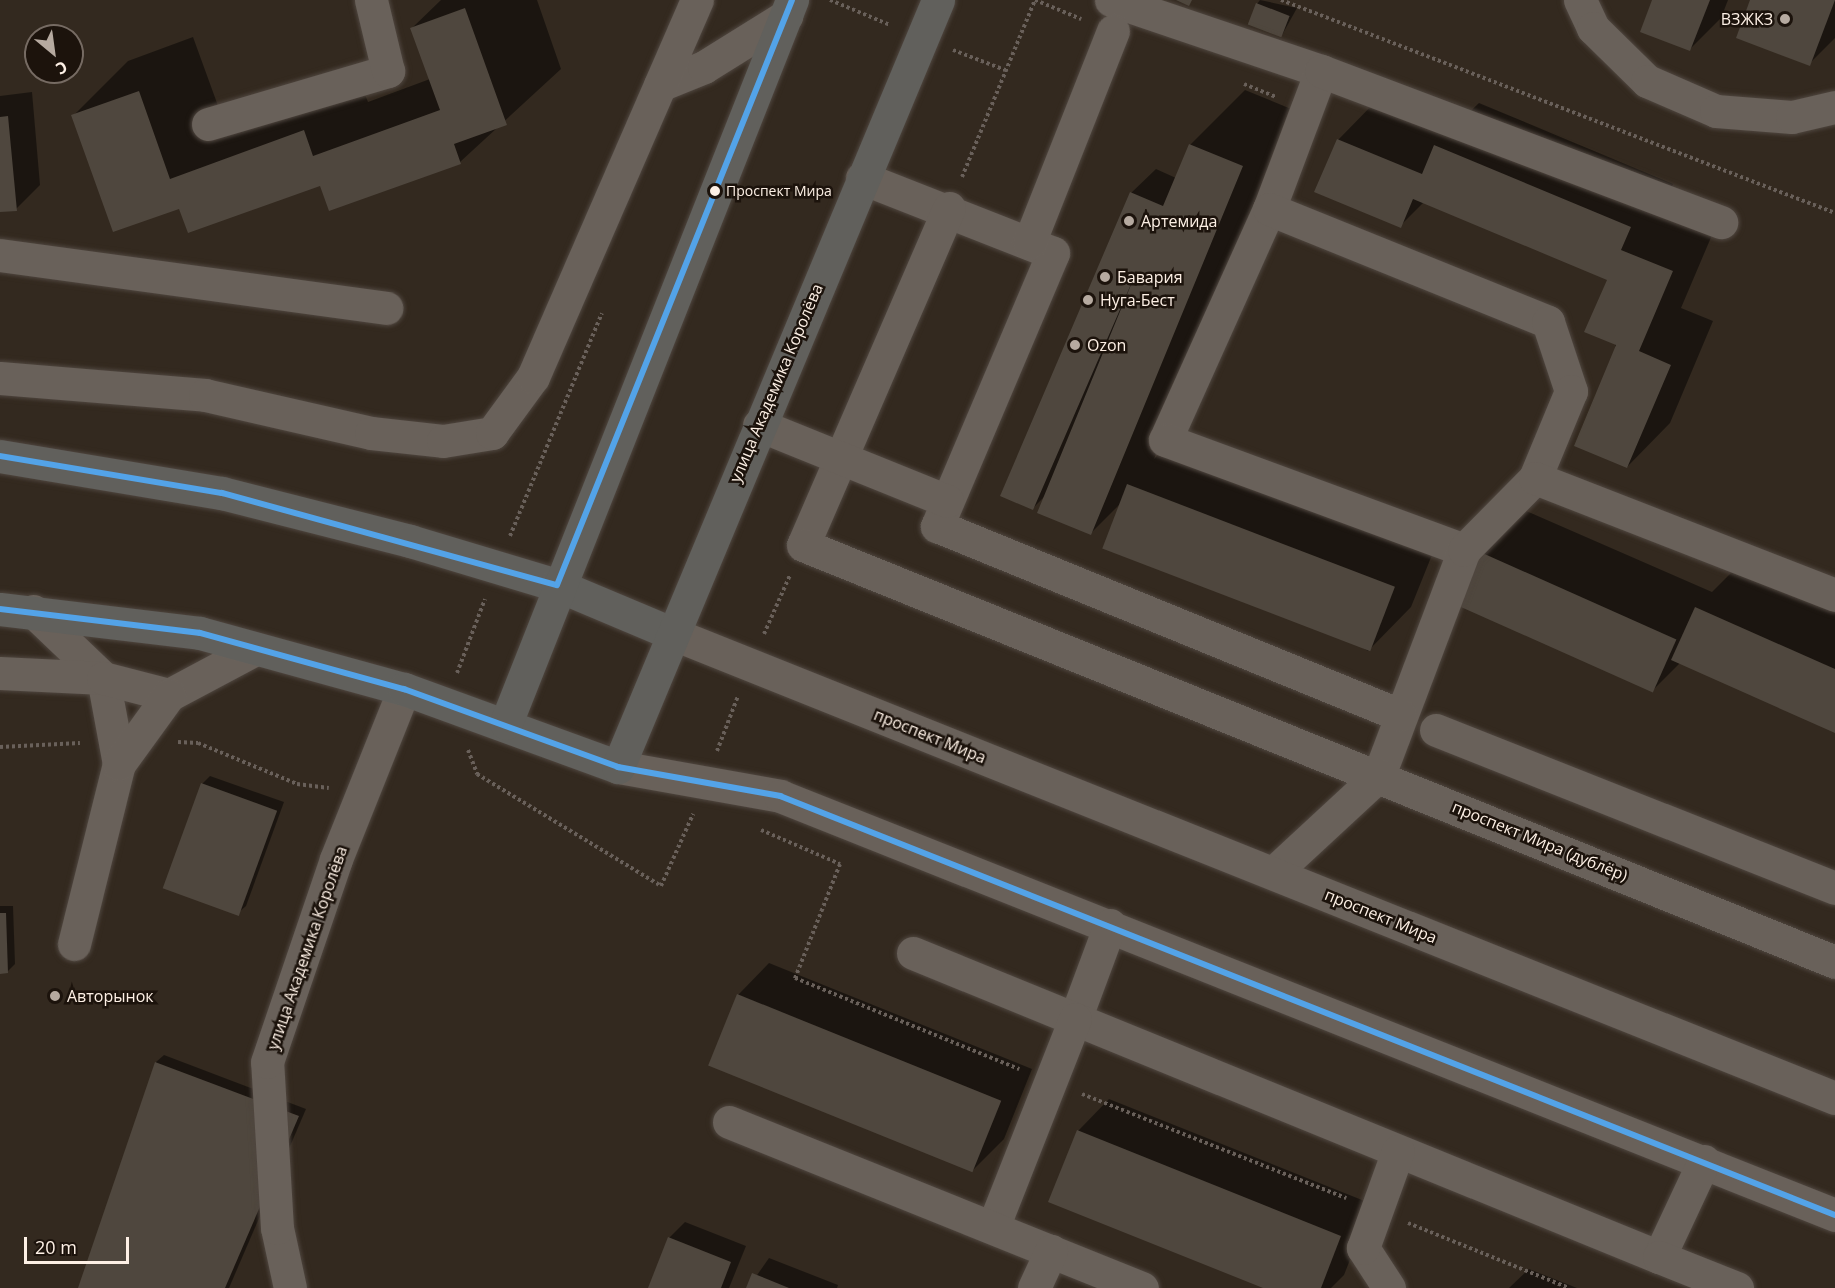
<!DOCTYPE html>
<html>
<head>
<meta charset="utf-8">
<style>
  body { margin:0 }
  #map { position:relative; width:1835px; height:1288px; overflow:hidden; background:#33291f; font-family:"Open Sans",sans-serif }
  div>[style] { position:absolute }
  .shadow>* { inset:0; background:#0007 }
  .building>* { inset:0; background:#4f473e; transform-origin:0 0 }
  .path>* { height:4px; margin-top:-2px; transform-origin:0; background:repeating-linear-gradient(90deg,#69605a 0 3px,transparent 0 6px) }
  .roads { filter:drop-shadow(0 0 2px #4f463f) drop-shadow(0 0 2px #4f463f) }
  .minor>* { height:33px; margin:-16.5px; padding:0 16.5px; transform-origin:16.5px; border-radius:16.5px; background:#69615a }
  .major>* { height:33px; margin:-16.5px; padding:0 16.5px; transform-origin:16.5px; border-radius:16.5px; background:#61605c }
  .bus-1>* { height:6px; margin:-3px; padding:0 3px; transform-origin:3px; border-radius:3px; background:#53a3e8 }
  .dots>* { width:16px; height:16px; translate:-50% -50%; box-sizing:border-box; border:3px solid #1c130c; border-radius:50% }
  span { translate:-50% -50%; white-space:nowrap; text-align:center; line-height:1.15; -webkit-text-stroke:5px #1c130c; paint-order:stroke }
  .bus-label { font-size:14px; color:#fdf0e5 }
  .left { translate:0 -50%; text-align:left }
  .poi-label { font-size:16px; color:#fdf0e5 }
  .right { translate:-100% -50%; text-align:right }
  .street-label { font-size:16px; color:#fdf0e5 }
  .north { position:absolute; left:24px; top:24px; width:60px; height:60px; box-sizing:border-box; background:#1c130c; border:2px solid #766b63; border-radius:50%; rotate:151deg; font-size:16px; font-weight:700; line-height:24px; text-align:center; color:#fdf0e5 }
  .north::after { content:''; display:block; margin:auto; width:21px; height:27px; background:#b6aaa0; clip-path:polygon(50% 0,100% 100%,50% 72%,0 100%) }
  .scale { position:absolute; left:24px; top:1237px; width:105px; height:27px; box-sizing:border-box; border:3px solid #fdf0e5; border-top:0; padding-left:8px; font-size:18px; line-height:21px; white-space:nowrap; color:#fdf0e5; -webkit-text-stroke:4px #1c130c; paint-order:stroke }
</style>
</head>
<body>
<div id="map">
  <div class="shadow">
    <i style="clip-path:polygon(441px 0,537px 0,561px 69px,460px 162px,180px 207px,73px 116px,128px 61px,193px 37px,225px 125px,358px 77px,368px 102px,430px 79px,412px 28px)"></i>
    <i style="clip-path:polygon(1260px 0,1297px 8px,1282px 35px,1257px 4px)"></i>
    <i style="clip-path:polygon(1653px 0,1728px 0,1721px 18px,1690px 49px)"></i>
    <i style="clip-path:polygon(1752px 0,1835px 0,1835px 38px,1809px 64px)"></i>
    <i style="clip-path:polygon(1245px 90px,1296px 111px,1154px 459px,1171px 441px,1436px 545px,1411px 607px,1368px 651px,1121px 503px,1091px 533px,1045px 496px,1033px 508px,1131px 193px,1156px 169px,1176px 178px,1190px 145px)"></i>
    <i style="clip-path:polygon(32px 92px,40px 185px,16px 209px,0 211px,0 96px)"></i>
    <i style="clip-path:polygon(1381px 96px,1454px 127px,1479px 103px,1673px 184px,1664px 206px,1715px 228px,1681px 308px,1713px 321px,1670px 423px,1627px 467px,1609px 279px,1424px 202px,1400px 226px,1338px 140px)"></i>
    <i style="clip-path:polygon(1524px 510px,1712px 592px,1739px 565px,1835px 607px,1835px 731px,1680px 663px,1653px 690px,1481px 553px)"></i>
    <i style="clip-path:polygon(210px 776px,284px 802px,246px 906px,238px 913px,202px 784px)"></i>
    <i style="clip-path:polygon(0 906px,13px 906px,15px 964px,7px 972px,0 972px)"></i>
    <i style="clip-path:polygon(769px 963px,1032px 1069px,1004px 1139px,973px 1170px,738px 995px)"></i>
    <i style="clip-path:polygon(164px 1055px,306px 1109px,229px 1288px,80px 1288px,156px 1062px)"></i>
    <i style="clip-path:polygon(1109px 1099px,1372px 1204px,1344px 1275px,1331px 1288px,1267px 1288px,1078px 1131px)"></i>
    <i style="clip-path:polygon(685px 1222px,746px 1246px,729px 1288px,649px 1288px,669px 1238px)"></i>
    <i style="clip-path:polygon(769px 1258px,838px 1285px,837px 1288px,748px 1288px)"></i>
    <i style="clip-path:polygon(1529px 1269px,1577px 1288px,1509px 1288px)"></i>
  </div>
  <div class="building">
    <i style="clip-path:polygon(1176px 0,1192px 0,1189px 6px)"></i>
    <i style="clip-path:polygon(1652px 0,1710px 0,1690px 51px,1640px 32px)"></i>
    <i style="clip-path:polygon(1750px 0,1835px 0,1810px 66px,1736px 38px)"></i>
    <i style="left:1256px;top:3px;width:36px;height:23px;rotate:21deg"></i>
    <i style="clip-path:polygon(465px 8px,507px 125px,454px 144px,461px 164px,329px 211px,320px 186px,188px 233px,179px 209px,113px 232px,71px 115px,139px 91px,170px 179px,304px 130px,313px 156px,440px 110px,410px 28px)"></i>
    <i style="clip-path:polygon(8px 116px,17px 211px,0 212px,0 117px)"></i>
    <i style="clip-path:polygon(1337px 139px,1422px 174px,1434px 145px,1631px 227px,1621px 250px,1673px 271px,1639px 351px,1671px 365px,1627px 468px,1574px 446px,1616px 345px,1584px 332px,1607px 280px,1413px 199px,1401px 228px,1314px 192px)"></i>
    <i style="clip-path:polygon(1189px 144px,1243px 166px,1091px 535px,1037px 513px,1135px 275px,1033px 510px,1000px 496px,1130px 192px,1163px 206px)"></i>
    <i style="left:1127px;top:484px;width:287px;height:69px;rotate:21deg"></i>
    <i style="left:1480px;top:552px;width:215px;height:58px;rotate:24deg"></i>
    <i style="clip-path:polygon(1695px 607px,1835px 669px,1835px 733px,1671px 660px)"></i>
    <i style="left:201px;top:783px;width:81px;height:112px;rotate:20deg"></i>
    <i style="clip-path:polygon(0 913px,6px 913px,8px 973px,0 974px)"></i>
    <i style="left:737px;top:994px;width:285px;height:77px;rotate:22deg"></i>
    <i style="clip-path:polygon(155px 1062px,299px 1116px,225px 1288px,78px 1288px)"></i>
    <i style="clip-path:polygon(1077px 1130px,1341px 1236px,1321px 1288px,1263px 1288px,1048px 1202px)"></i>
    <i style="clip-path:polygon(668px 1237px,731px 1262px,721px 1288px,648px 1288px)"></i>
    <i style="clip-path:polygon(752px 1273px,789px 1288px,746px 1288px)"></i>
  </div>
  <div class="path">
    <i style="left:830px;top:0;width:65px;rotate:22.6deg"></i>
    <i style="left:1035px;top:0;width:50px;rotate:22.4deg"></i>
    <i style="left:1281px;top:0;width:594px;rotate:21.03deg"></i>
    <i style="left:953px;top:50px;width:56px;rotate:21deg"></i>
    <i style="left:1244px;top:84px;width:35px;rotate:22deg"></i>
    <i style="left:962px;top:177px;width:191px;rotate:-67.6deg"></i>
    <i style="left:510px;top:536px;width:241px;rotate:-67.6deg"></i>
    <i style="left:764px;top:634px;width:64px;rotate:-66.2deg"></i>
    <i style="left:457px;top:673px;width:79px;rotate:-69.3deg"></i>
    <i style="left:178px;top:742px;width:20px;rotate:3deg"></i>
    <i style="left:198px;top:743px;width:107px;rotate:22.5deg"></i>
    <i style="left:297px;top:784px;width:32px;rotate:7deg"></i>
    <i style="left:0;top:747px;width:80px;rotate:-2.9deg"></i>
    <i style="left:468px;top:750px;width:26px;rotate:69deg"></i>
    <i style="left:477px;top:774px;width:215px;rotate:31.3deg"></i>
    <i style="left:661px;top:886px;width:79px;rotate:-66deg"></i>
    <i style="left:717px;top:751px;width:59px;rotate:-69.1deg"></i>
    <i style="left:761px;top:830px;width:86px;rotate:23.3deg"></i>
    <i style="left:840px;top:864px;width:123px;rotate:111.5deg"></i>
    <i style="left:795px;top:978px;width:242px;rotate:22.1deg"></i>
    <i style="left:1082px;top:1094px;width:284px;rotate:21.5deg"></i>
    <i style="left:1408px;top:1223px;width:174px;rotate:22deg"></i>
  </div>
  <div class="roads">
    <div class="minor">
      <i style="left:1111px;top:0;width:222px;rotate:18.7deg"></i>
      <i style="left:1321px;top:71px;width:147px;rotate:110.6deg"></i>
      <i style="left:1269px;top:209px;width:253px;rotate:114.2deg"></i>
      <i style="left:1165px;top:440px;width:319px;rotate:20.2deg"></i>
      <i style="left:1464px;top:550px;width:241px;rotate:110.7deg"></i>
      <i style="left:1379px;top:775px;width:144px;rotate:137.2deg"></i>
      <i style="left:1580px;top:0;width:31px;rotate:65deg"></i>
      <i style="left:1593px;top:28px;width:76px;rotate:44.5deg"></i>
      <i style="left:1647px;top:81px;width:75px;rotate:23.5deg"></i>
      <i style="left:1716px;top:111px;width:76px;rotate:4.5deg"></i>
      <i style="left:1792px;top:117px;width:44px;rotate:-13.1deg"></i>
      <i style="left:1321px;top:71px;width:428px;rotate:20.7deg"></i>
      <i style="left:660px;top:85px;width:48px;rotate:-22.2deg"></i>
      <i style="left:704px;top:67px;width:97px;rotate:-31.9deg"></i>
      <i style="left:208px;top:124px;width:188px;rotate:-16.4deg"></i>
      <i style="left:388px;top:71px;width:73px;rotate:-103.5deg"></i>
      <i style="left:862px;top:178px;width:205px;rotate:21.4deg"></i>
      <i style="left:1053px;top:253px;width:297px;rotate:113deg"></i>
      <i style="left:937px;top:526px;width:500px;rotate:22.21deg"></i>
      <i style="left:949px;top:208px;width:367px;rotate:113.4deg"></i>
      <i style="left:803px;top:545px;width:1113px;rotate:22deg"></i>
      <i style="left:1269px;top:209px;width:301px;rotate:22deg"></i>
      <i style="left:1548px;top:322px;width:73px;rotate:71.6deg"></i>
      <i style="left:1571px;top:391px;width:94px;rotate:112.5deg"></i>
      <i style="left:1535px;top:478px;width:101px;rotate:134.6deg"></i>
      <i style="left:1029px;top:243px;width:228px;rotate:-68.4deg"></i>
      <i style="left:0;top:255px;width:390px;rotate:7.8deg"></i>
      <i style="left:0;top:378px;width:206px;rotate:4.7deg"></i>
      <i style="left:205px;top:395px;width:170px;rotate:12.9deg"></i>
      <i style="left:371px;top:433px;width:72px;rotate:6.3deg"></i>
      <i style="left:443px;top:441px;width:50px;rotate:-9.3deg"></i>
      <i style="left:492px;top:433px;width:69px;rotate:-53.8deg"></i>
      <i style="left:533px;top:377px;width:411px;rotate:-66.5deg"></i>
      <i style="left:759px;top:425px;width:203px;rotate:22deg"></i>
      <i style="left:1535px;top:478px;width:322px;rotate:21.3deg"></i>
      <i style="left:33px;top:611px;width:97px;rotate:43.7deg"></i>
      <i style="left:103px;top:678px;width:87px;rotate:79.5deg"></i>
      <i style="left:671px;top:633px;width:1253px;rotate:21.78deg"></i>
      <i style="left:0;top:673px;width:103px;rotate:2.8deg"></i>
      <i style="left:103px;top:678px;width:68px;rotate:14.4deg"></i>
      <i style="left:169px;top:695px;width:98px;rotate:-28.1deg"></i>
      <i style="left:1436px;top:730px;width:429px;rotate:21.6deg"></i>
      <i style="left:618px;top:767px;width:165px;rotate:10.1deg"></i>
      <i style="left:780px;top:796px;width:1135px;rotate:21.66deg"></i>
      <i style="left:1110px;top:925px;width:100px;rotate:110.4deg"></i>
      <i style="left:1075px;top:1019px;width:631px;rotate:22.17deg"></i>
      <i style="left:1659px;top:1257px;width:106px;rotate:-64.9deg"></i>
      <i style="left:74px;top:944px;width:186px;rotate:-76deg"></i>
      <i style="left:119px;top:764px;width:85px;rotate:-54.1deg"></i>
      <i style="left:913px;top:953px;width:175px;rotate:22.2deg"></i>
      <i style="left:1075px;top:1019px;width:224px;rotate:111.5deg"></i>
      <i style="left:729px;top:1122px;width:445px;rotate:21.9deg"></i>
      <i style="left:1659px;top:1257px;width:84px;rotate:21.7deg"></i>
      <i style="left:290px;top:1288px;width:61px;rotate:-102.2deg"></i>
      <i style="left:277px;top:1228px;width:166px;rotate:-93.4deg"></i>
      <i style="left:267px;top:1062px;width:214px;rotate:-71.2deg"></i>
      <i style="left:336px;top:859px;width:183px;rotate:-68.2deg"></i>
      <i style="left:1034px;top:1288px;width:41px;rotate:-65.3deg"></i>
      <i style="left:1389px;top:1288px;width:48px;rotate:-123deg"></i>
      <i style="left:1363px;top:1248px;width:103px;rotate:-70.2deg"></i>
    </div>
    <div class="major">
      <i style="left:0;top:456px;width:225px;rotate:9.5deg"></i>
      <i style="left:222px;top:493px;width:194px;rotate:14.3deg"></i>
      <i style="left:410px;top:541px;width:153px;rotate:16.7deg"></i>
      <i style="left:557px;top:585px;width:124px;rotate:22.8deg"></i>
      <i style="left:0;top:609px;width:201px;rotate:6.8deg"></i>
      <i style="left:200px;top:633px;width:212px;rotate:15.4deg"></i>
      <i style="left:404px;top:689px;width:228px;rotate:20deg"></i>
      <i style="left:618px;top:767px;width:831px;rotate:-67.35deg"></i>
      <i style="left:506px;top:723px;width:778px;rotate:-68.42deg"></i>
    </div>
  </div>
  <div class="bus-1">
    <i style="left:0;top:456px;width:225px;rotate:9.5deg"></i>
    <i style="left:222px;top:493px;width:347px;rotate:15.4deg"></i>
    <i style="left:557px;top:585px;width:630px;rotate:-68.11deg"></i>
    <i style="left:0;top:609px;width:201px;rotate:6.8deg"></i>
    <i style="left:200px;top:633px;width:212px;rotate:15.4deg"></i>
    <i style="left:404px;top:689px;width:228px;rotate:20deg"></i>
    <i style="left:618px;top:767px;width:165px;rotate:10.1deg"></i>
    <i style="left:780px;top:796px;width:1135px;rotate:21.66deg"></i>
  </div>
  <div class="dots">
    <i style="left:1785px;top:19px;background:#b6aaa0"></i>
    <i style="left:715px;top:191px;background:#fdf0e5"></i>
    <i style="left:1129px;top:221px;background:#b6aaa0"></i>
    <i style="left:1105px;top:277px;background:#b6aaa0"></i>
    <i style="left:1088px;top:300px;background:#b6aaa0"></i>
    <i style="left:1075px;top:345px;background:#b6aaa0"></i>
    <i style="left:55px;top:996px;background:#b6aaa0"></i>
  </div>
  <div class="bus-label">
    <span class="left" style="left:726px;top:191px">Проспект Мира</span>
  </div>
  <div class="poi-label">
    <span class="right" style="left:1773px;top:19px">ВЗЖКЗ</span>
    <span class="left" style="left:1141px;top:221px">Артемида</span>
    <span class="left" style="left:1117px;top:277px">Бавария</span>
    <span class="left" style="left:1100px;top:300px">Нуга-Бест</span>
    <span class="left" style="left:1087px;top:345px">Ozon</span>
    <span class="left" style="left:67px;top:996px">Авторынок</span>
  </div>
  <div class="street-label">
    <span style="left:776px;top:383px;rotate:-67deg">улица Академика Королёва</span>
    <span style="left:930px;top:736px;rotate:22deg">проспект Мира</span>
    <span style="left:1540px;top:841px;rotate:22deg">проспект Мира (дублёр)</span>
    <span style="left:1381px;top:916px;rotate:22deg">проспект Мира</span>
    <span style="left:307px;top:948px;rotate:-71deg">улица Академика Королёва</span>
  </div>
  <div class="north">С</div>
  <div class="scale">20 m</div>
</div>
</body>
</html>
